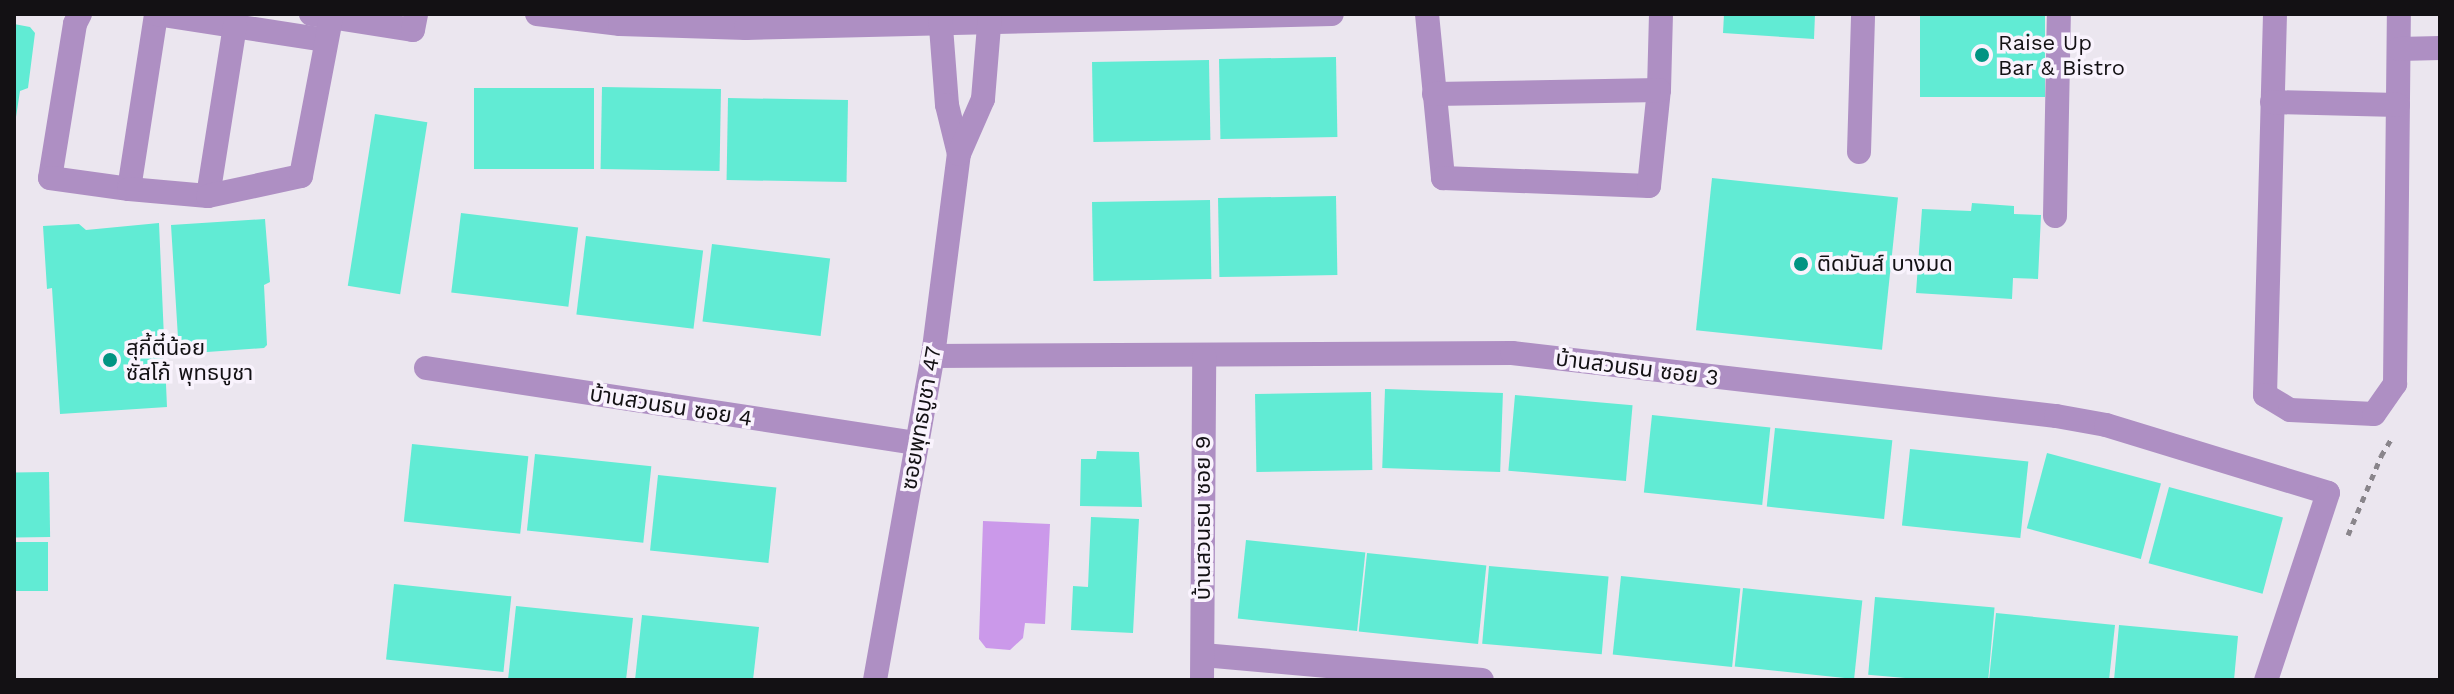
<!DOCTYPE html>
<html>
<head>
<meta charset="utf-8">
<style>
  body { margin:0 }
  #map { position:relative; width:2454px; height:694px; overflow:hidden; background:#ebe6ef; font-family:"Work Sans","Noto Sans Thai",sans-serif }
  div>[style] { position:absolute }
  .water>* { inset:0; background:#cb99ea }
  .building>* { inset:0; background:#61ebd4; transform-origin:0 0 }
  .path>* { height:5px; margin-top:-2.5px; transform-origin:0; background:repeating-linear-gradient(90deg,#89858b 0 6px,transparent 0 12px) }
  .minor>* { height:24px; margin:-12px; padding:0 12px; transform-origin:12px; border-radius:12px; background:#ae8fc3 }
  .dots>* { width:22px; height:22px; translate:-50% -50%; box-sizing:border-box; border:4px solid #f9f3fd; border-radius:50% }
  span { translate:-50% -50%; white-space:nowrap; text-align:center; line-height:1.15; -webkit-text-stroke:7px #f9f3fd; paint-order:stroke }
  .poi-label { font-size:22px; color:#131114 }
  .left { translate:0 -50%; text-align:left }
  .street-label { font-size:22px; color:#131114 }
  .frame { position:absolute; inset:0; border:16px solid #131114; pointer-events:none }
</style>
</head>
<body>
<div id="map">
  <div class="water">
    <i style="clip-path:polygon(983px 521px,1050px 524px,1045px 624px,1025px 623px,1023px 638px,1010px 650px,986px 648px,979px 639px)"></i>
  </div>
  <div class="building">
    <i style="clip-path:polygon(1724px 14px,1815px 14px,1814px 39px,1723px 33px)"></i>
    <i style="left:1920px;top:14px;width:125px;height:83px"></i>
    <i style="clip-path:polygon(14px 24px,30px 27px,35px 33px,28px 88px,20px 91px,16px 117px)"></i>
    <i style="left:1336px;top:57px;width:80px;height:117px;rotate:89deg"></i>
    <i style="left:1209px;top:60px;width:80px;height:117px;rotate:89deg"></i>
    <i style="left:602px;top:87px;width:119px;height:82px;rotate:1deg"></i>
    <i style="left:474px;top:88px;width:120px;height:81px"></i>
    <i style="left:728px;top:98px;width:120px;height:82px;rotate:1deg"></i>
    <i style="left:375px;top:114px;width:53px;height:174px;rotate:9deg"></i>
    <i style="left:1712px;top:178px;width:187px;height:153px;rotate:6deg"></i>
    <i style="left:1336px;top:196px;width:79px;height:118px;rotate:89deg"></i>
    <i style="left:1210px;top:200px;width:79px;height:118px;rotate:89deg"></i>
    <i style="clip-path:polygon(1972px 203px,2014px 206px,2014px 214px,2041px 215px,2038px 279px,2013px 278px,2012px 299px,1916px 293px,1922px 209px,1971px 211px)"></i>
    <i style="left:461px;top:213px;width:118px;height:80px;rotate:7deg"></i>
    <i style="clip-path:polygon(265px 219px,270px 282px,264px 285px,267px 345px,264px 348px,179px 354px,171px 225px)"></i>
    <i style="clip-path:polygon(159px 223px,167px 407px,60px 414px,52px 288px,47px 289px,43px 226px,79px 224px,86px 230px)"></i>
    <i style="left:586px;top:236px;width:118px;height:79px;rotate:7deg"></i>
    <i style="left:712px;top:244px;width:119px;height:78px;rotate:7deg"></i>
    <i style="left:1385px;top:389px;width:118px;height:79px;rotate:2deg"></i>
    <i style="left:1371px;top:392px;width:78px;height:116px;rotate:89deg"></i>
    <i style="left:1515px;top:395px;width:118px;height:76px;rotate:5deg"></i>
    <i style="left:1652px;top:415px;width:119px;height:78px;rotate:6deg"></i>
    <i style="left:1775px;top:428px;width:118px;height:79px;rotate:6deg"></i>
    <i style="left:412px;top:444px;width:117px;height:78px;rotate:6deg"></i>
    <i style="left:1910px;top:449px;width:119px;height:77px;rotate:6deg"></i>
    <i style="clip-path:polygon(1097px 451px,1139px 452px,1142px 507px,1080px 506px,1081px 459px,1096px 459px)"></i>
    <i style="left:2047px;top:453px;width:118px;height:78px;rotate:15deg"></i>
    <i style="left:535px;top:454px;width:117px;height:77px;rotate:6deg"></i>
    <i style="left:49px;top:472px;width:65px;height:35px;rotate:89deg"></i>
    <i style="left:658px;top:475px;width:119px;height:76px;rotate:6deg"></i>
    <i style="left:2169px;top:487px;width:118px;height:79px;rotate:15deg"></i>
    <i style="clip-path:polygon(1091px 517px,1139px 519px,1133px 633px,1071px 630px,1073px 586px,1088px 587px)"></i>
    <i style="left:1246px;top:540px;width:120px;height:79px;rotate:6deg"></i>
    <i style="left:48px;top:542px;width:49px;height:34px;rotate:90deg"></i>
    <i style="left:1367px;top:553px;width:120px;height:79px;rotate:6deg"></i>
    <i style="left:1489px;top:566px;width:120px;height:78px;rotate:5deg"></i>
    <i style="left:1621px;top:576px;width:120px;height:79px;rotate:6deg"></i>
    <i style="left:394px;top:584px;width:118px;height:76px;rotate:6deg"></i>
    <i style="left:1743px;top:588px;width:120px;height:79px;rotate:6deg"></i>
    <i style="left:1875px;top:597px;width:120px;height:78px;rotate:5deg"></i>
    <i style="clip-path:polygon(516px 606px,633px 618px,626px 680px,508px 680px)"></i>
    <i style="clip-path:polygon(1996px 613px,2115px 625px,2109px 680px,1989px 680px)"></i>
    <i style="clip-path:polygon(642px 615px,759px 627px,753px 680px,635px 680px)"></i>
    <i style="clip-path:polygon(2119px 625px,2238px 636px,2234px 680px,2114px 680px)"></i>
  </div>
  <div class="path">
    <i style="left:2348px;top:535px;width:86px;rotate:-67.3deg"></i>
    <i style="left:2381px;top:456px;width:21px;rotate:-59deg"></i>
  </div>
  <div class="minor">
    <i style="left:80px;top:14px;width:11px;rotate:117deg"></i>
    <i style="left:75px;top:24px;width:156px;rotate:99.2deg"></i>
    <i style="left:50px;top:178px;width:80px;rotate:7.9deg"></i>
    <i style="left:129px;top:189px;width:177px;rotate:-81.2deg"></i>
    <i style="left:156px;top:14px;width:172px;rotate:8.7deg"></i>
    <i style="left:311px;top:14px;width:103px;rotate:8.9deg"></i>
    <i style="left:413px;top:30px;width:16px;rotate:-79deg"></i>
    <i style="left:537px;top:14px;width:84px;rotate:6.9deg"></i>
    <i style="left:620px;top:24px;width:126px;rotate:1.8deg"></i>
    <i style="left:746px;top:28px;width:586px;rotate:-1.37deg"></i>
    <i style="left:940px;top:14px;width:91px;rotate:85.6deg"></i>
    <i style="left:947px;top:105px;width:50px;rotate:76.2deg"></i>
    <i style="left:1427px;top:14px;width:165px;rotate:84.4deg"></i>
    <i style="left:1443px;top:178px;width:206px;rotate:2.2deg"></i>
    <i style="left:1649px;top:186px;width:97px;rotate:-84.1deg"></i>
    <i style="left:1659px;top:90px;width:76px;rotate:-88.5deg"></i>
    <i style="left:2275px;top:14px;width:381px;rotate:91.5deg"></i>
    <i style="left:2265px;top:395px;width:29px;rotate:31deg"></i>
    <i style="left:2290px;top:410px;width:84px;rotate:2.7deg"></i>
    <i style="left:2374px;top:414px;width:37px;rotate:-55deg"></i>
    <i style="left:2395px;top:384px;width:370px;rotate:-89.4deg"></i>
    <i style="left:2399px;top:49px;width:41px;rotate:-1.4deg"></i>
    <i style="left:1434px;top:94px;width:225px;rotate:-1deg"></i>
    <i style="left:2272px;top:102px;width:126px;rotate:1.4deg"></i>
    <i style="left:1859px;top:152px;width:138px;rotate:-88.3deg"></i>
    <i style="left:129px;top:189px;width:79px;rotate:5.1deg"></i>
    <i style="left:208px;top:196px;width:173px;rotate:-81deg"></i>
    <i style="left:208px;top:196px;width:95px;rotate:-12.1deg"></i>
    <i style="left:301px;top:176px;width:161px;rotate:-79.2deg"></i>
    <i style="left:2055px;top:216px;width:202px;rotate:-88.9deg"></i>
    <i style="left:933px;top:356px;width:579px;rotate:-0.3deg"></i>
    <i style="left:1512px;top:353px;width:548px;rotate:6.61deg"></i>
    <i style="left:2056px;top:416px;width:51px;rotate:10.2deg"></i>
    <i style="left:2106px;top:425px;width:232px;rotate:17deg"></i>
    <i style="left:2328px;top:493px;width:197px;rotate:108.3deg"></i>
    <i style="left:426px;top:368px;width:496px;rotate:8.7deg"></i>
    <i style="left:1203px;top:655px;width:280px;rotate:5.1deg"></i>
    <i style="left:875px;top:680px;width:329px;rotate:-79.9deg"></i>
    <i style="left:933px;top:356px;width:204px;rotate:-82.7deg"></i>
    <i style="left:959px;top:154px;width:60px;rotate:-66.4deg"></i>
    <i style="left:983px;top:99px;width:85px;rotate:-85.3deg"></i>
    <i style="left:1202px;top:680px;width:324px;rotate:-89.6deg"></i>
  </div>
  <div class="dots">
    <i style="left:1982px;top:55px;background:#019482"></i>
    <i style="left:1801px;top:264px;background:#019482"></i>
    <i style="left:110px;top:360px;background:#019482"></i>
  </div>
  <div class="poi-label">
    <span class="left" style="left:1998px;top:55px">Raise Up<br>Bar &amp; Bistro</span>
    <span class="left" style="left:1817px;top:264px">ติดมันส์ บางมด</span>
    <span class="left" style="left:126px;top:360px">สุกี้ตี๋น้อย<br>ซัสโก้ พุทธบูชา</span>
  </div>
  <div class="street-label">
    <span style="left:1637px;top:368px;rotate:7deg">บ้านสวนธน ซอย 3</span>
    <span style="left:671px;top:406px;rotate:9deg">บ้านสวนธน ซอย 4</span>
    <span style="left:921px;top:418px;rotate:-80deg">ซอยพุทธบูชา 47</span>
    <span style="left:1203px;top:518px;rotate:-90deg">บ้านสวนธน ซอย 9</span>
  </div>
  <div class="frame"></div>
</div>
</body>
</html>
